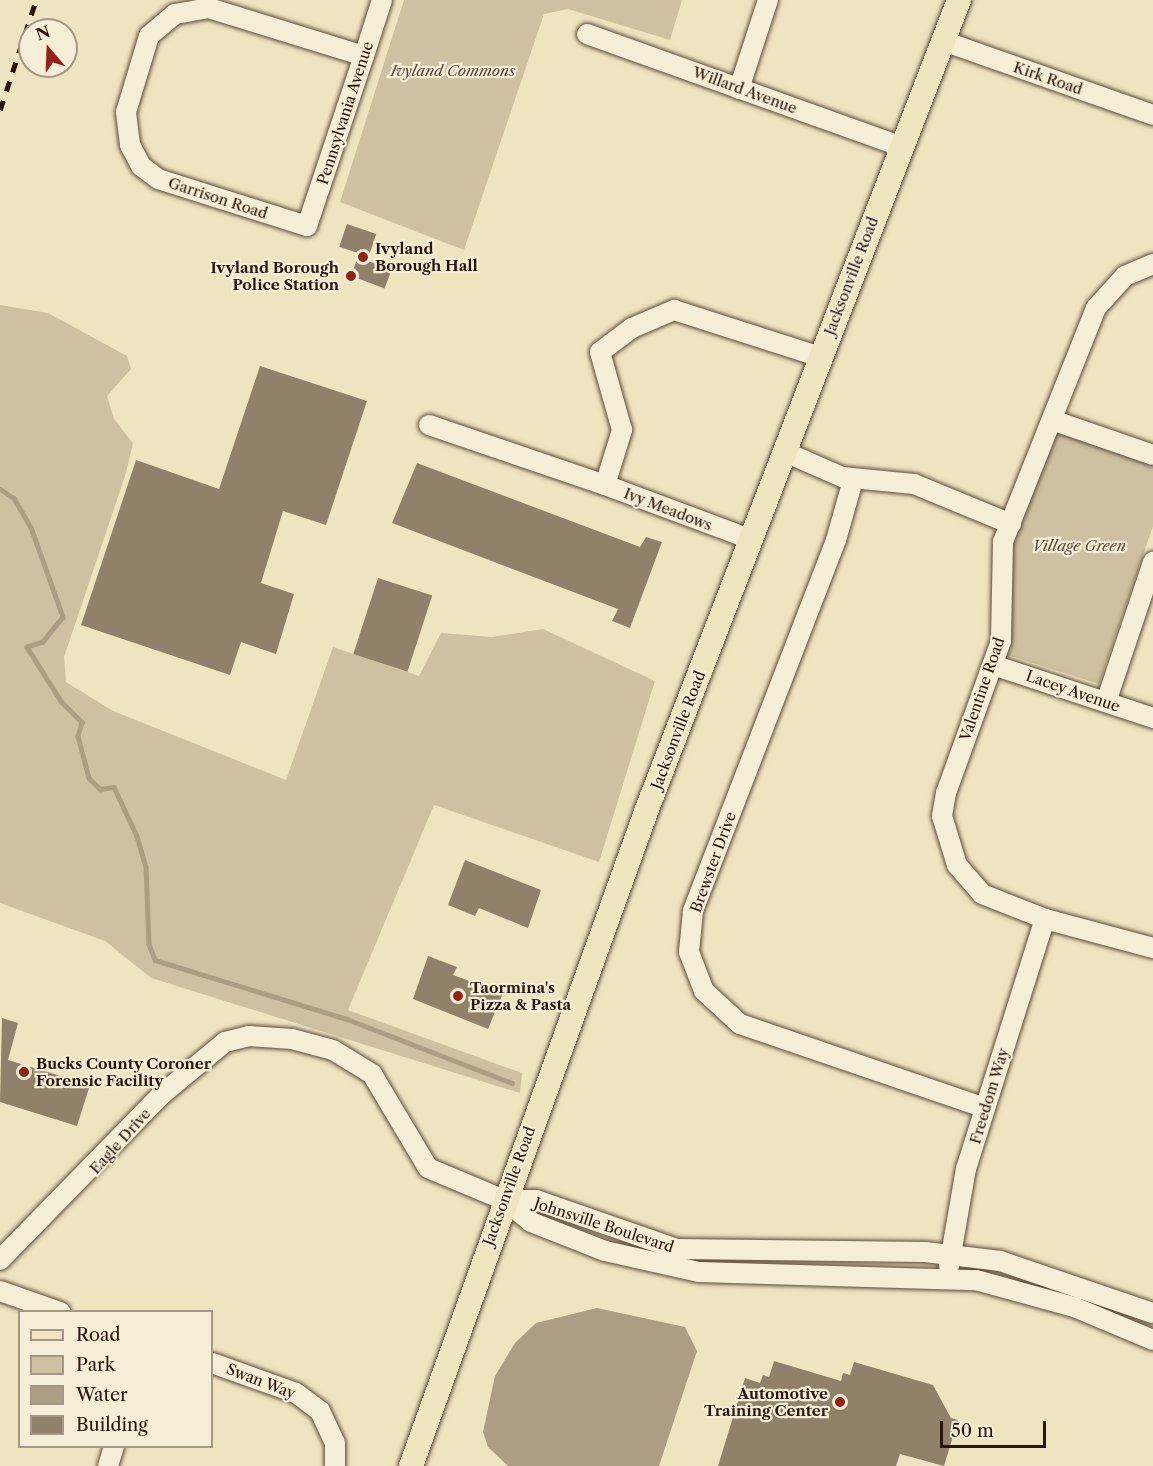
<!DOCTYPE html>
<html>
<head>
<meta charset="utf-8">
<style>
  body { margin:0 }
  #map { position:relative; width:1153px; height:1466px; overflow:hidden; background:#efe4c0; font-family:"Libre Caslon Text",serif }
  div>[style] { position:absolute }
  .green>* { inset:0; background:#cdc1a1 }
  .water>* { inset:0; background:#ac9e83 }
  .stream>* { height:4.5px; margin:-2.25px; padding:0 2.25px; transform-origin:2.25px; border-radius:2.25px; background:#ac9e83 }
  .building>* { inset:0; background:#90816a; transform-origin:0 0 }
  .roads { filter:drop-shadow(0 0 2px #5a4a39) drop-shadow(0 0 2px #5a4a39) }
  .minor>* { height:20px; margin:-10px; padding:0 10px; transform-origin:10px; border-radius:10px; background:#f5edd6 }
  .major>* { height:24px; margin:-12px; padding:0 12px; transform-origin:12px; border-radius:12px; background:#efe4c0 }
  .rail>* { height:4.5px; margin-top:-2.25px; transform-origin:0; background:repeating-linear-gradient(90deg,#29160c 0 10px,transparent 0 20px) }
  .dots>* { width:16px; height:16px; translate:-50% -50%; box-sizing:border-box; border:3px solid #f5edd6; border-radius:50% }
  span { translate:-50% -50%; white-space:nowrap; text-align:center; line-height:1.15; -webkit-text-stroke:4.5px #f5edd6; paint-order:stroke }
  .park-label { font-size:15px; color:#5a4939; font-style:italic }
  .street-label { font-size:15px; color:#29160c }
  .poi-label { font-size:15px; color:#29160c; font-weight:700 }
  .left { translate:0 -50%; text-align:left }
  .right { translate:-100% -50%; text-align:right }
  .legend { position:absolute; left:18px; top:1310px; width:195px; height:138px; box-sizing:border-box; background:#f5edd6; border:2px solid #a39785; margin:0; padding:8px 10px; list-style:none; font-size:18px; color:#29160c }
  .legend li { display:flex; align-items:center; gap:12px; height:30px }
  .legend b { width:30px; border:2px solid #a39785 }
  .north { position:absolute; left:18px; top:18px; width:60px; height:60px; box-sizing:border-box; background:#f5edd6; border:2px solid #a39785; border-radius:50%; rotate:341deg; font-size:16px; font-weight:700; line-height:24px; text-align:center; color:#29160c }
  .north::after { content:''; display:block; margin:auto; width:21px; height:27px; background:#8f2418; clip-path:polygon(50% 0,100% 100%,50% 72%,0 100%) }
  .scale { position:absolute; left:940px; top:1421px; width:106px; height:27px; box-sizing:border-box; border:3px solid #29160c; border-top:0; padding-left:8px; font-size:18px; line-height:21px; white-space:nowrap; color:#29160c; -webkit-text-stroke:4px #f5edd6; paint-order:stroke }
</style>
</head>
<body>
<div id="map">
  <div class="green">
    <i style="clip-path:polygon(404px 0,682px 0,670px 40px,568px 9px,544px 14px,464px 250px,340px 202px)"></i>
    <i style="clip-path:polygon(0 305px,48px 313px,127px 356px,131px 369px,107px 396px,114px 419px,133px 443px,126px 473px,64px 657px,66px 682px,113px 711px,286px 780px,333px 647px,419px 676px,441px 633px,492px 637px,543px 629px,655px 681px,599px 862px,434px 805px,348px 1010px,522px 1073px,520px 1093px,151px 978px,105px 941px,0 903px)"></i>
    <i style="clip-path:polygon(1058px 430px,1153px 464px,1153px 526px,1099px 684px,1007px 655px,1011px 545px)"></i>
  </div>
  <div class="water">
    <i style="clip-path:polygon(597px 1308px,685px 1327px,697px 1351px,659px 1466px,508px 1466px,488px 1447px,483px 1432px,495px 1376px,515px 1343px,536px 1323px)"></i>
  </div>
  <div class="stream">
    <i style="left:0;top:489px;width:17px;rotate:33deg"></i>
    <i style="left:14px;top:498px;width:34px;rotate:60deg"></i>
    <i style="left:31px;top:527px;width:96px;rotate:70.4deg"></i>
    <i style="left:63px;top:617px;width:32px;rotate:129deg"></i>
    <i style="left:43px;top:642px;width:17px;rotate:163deg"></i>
    <i style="left:27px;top:647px;width:64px;rotate:57.8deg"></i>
    <i style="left:61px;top:701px;width:30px;rotate:45deg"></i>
    <i style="left:82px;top:722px;width:15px;rotate:106deg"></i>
    <i style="left:78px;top:736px;width:43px;rotate:75.3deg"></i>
    <i style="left:89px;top:778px;width:16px;rotate:45deg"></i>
    <i style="left:100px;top:789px;width:14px;rotate:-8deg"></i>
    <i style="left:114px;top:787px;width:54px;rotate:64.9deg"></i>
    <i style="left:137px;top:836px;width:32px;rotate:74deg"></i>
    <i style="left:146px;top:867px;width:77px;rotate:87.8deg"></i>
    <i style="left:149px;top:944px;width:17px;rotate:69deg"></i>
    <i style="left:155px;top:960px;width:201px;rotate:17.1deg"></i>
    <i style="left:347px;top:1019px;width:177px;rotate:21.2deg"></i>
  </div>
  <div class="building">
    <i style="left:347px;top:224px;width:31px;height:24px;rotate:19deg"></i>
    <i style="left:358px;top:257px;width:36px;height:20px;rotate:21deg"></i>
    <i style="clip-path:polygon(260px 366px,367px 401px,326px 525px,283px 511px,261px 583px,294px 594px,276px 654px,241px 642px,230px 675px,81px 625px,136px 460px,219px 489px)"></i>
    <i style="clip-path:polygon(417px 463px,640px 547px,646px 537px,662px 542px,630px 628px,612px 621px,618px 609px,392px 523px)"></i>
    <i style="left:378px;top:578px;width:57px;height:80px;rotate:18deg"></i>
    <i style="clip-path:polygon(465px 860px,541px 890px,528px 928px,479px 908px,475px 916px,448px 905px)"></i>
    <i style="clip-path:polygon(428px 956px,457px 967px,453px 975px,503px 993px,488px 1029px,413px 999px)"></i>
    <i style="clip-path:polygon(2px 1018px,18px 1023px,8px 1060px,90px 1085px,77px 1126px,0 1102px)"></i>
    <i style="clip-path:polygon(774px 1361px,841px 1381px,843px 1373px,850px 1375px,854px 1362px,933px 1385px,951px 1418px,958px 1420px,944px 1466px,900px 1454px,896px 1466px,718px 1466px,745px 1378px,760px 1383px,763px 1375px,769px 1377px)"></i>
  </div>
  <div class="roads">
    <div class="minor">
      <i style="left:587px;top:34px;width:335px;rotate:19.7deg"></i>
      <i style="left:943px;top:41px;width:223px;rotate:19.4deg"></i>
      <i style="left:364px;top:56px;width:162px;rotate:-162.8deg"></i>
      <i style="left:209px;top:8px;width:35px;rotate:170deg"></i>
      <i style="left:175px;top:14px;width:34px;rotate:140deg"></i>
      <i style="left:149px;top:36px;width:79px;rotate:106.8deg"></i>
      <i style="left:126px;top:112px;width:33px;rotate:83deg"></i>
      <i style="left:130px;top:145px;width:24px;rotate:62deg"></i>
      <i style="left:141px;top:166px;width:21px;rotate:37deg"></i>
      <i style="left:158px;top:179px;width:156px;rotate:17.5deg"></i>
      <i style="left:307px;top:226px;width:179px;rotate:-71.5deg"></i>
      <i style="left:364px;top:56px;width:59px;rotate:-72.2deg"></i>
      <i style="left:739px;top:89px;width:94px;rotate:-72deg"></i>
      <i style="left:1153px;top:264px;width:30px;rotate:157deg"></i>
      <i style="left:1125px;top:276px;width:43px;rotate:132.2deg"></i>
      <i style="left:1096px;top:308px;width:252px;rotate:111.7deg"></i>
      <i style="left:1003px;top:542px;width:99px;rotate:91.2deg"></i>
      <i style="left:1001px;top:641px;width:162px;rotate:109.9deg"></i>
      <i style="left:946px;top:793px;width:23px;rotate:100deg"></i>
      <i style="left:942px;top:816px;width:51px;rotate:73deg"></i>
      <i style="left:957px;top:865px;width:38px;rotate:49deg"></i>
      <i style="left:982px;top:894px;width:68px;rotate:21.6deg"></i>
      <i style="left:1045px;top:919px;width:112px;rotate:15deg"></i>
      <i style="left:1052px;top:420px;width:107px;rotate:19.1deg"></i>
      <i style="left:429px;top:425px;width:186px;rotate:18.8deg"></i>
      <i style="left:785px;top:452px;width:62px;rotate:23.7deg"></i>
      <i style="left:842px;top:477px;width:72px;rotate:5.6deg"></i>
      <i style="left:914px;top:484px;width:105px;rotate:22.4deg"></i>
      <i style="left:853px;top:480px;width:62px;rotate:105.8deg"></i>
      <i style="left:836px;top:540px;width:398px;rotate:111.1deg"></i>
      <i style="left:693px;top:911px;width:41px;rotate:95.6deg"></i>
      <i style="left:689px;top:952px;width:42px;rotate:69deg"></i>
      <i style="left:704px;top:991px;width:49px;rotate:42.5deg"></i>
      <i style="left:740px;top:1024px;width:259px;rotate:18.9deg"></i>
      <i style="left:750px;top:539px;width:155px;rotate:-159.6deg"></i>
      <i style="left:605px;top:485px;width:58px;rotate:-72.8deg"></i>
      <i style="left:622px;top:430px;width:81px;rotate:-105.8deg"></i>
      <i style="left:600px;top:352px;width:40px;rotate:-37deg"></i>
      <i style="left:632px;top:328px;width:46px;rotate:-23.2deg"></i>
      <i style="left:674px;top:310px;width:153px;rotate:17.8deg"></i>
      <i style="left:993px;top:665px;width:169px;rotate:18.3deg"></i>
      <i style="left:1106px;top:702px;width:148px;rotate:-71.4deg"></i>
      <i style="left:504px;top:1200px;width:32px"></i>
      <i style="left:536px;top:1200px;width:149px;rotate:19.2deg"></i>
      <i style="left:677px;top:1249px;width:248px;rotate:0.7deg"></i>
      <i style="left:925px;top:1252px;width:76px;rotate:6.8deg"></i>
      <i style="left:1000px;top:1261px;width:162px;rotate:18.8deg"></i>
      <i style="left:0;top:1260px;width:231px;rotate:-45.7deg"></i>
      <i style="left:161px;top:1095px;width:83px;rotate:-39.6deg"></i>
      <i style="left:225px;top:1042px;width:25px;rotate:-14deg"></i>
      <i style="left:249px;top:1036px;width:43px;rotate:4deg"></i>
      <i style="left:292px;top:1039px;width:42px;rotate:15deg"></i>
      <i style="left:333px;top:1050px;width:46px;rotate:31.6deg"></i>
      <i style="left:372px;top:1074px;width:109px;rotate:59.2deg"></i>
      <i style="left:428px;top:1168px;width:82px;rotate:22.8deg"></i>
      <i style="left:504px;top:1200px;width:35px;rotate:39deg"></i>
      <i style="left:531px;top:1222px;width:79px;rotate:21.4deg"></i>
      <i style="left:605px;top:1251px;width:96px;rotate:12.6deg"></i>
      <i style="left:699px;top:1272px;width:277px;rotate:1.7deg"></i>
      <i style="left:976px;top:1280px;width:102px;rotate:15.4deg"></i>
      <i style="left:1074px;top:1307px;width:86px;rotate:22.7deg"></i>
      <i style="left:949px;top:1266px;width:98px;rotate:-80.1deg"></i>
      <i style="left:966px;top:1169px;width:262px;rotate:-72.5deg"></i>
      <i style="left:0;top:1291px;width:64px;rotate:19.3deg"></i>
      <i style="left:212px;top:1363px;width:89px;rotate:19.7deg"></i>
      <i style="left:296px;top:1393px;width:30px;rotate:37deg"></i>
      <i style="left:320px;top:1411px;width:35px;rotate:65deg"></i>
      <i style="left:335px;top:1443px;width:23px;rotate:90deg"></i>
      <i style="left:108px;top:1466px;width:21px;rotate:-73deg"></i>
    </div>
    <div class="major">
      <i style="left:411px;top:1466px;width:698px;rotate:-70.24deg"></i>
      <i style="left:647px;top:809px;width:867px;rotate:-68.91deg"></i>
    </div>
  </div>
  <div class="rail">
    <i style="left:0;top:110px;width:116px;rotate:-71.9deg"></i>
  </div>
  <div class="dots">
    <i style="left:363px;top:257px;background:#8f2418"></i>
    <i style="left:351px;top:276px;background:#8f2418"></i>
    <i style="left:458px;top:996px;background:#8f2418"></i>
    <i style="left:24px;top:1072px;background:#8f2418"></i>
    <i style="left:840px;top:1402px;background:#8f2418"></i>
  </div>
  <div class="park-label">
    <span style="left:453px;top:71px">Ivyland Commons</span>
    <span style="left:1079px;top:546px">Village Green</span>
  </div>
  <div class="street-label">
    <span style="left:1048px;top:78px;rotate:19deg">Kirk Road</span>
    <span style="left:745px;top:90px;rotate:20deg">Willard Avenue</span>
    <span style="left:345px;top:113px;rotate:-72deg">Pennsylvania Avenue</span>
    <span style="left:218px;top:198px;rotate:18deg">Garrison Road</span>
    <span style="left:851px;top:276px;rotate:-69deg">Jacksonville Road</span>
    <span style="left:668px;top:509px;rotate:21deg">Ivy Meadows</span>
    <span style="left:982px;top:689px;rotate:-71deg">Valentine Road</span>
    <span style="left:1073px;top:691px;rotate:19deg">Lacey Avenue</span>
    <span style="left:678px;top:730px;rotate:-69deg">Jacksonville Road</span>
    <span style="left:713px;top:862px;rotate:-70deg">Brewster Drive</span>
    <span style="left:989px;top:1096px;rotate:-73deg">Freedom Way</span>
    <span style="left:120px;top:1141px;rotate:-48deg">Eagle Drive</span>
    <span style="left:509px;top:1186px;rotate:-70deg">Jacksonville Road</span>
    <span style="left:604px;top:1225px;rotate:18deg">Johnsville Boulevard</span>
    <span style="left:261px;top:1381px;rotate:21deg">Swan Way</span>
  </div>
  <div class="poi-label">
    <span class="left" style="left:375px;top:257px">Ivyland<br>Borough Hall</span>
    <span class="right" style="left:339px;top:276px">Ivyland Borough<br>Police Station</span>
    <span class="left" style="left:470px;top:996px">Taormina's<br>Pizza &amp; Pasta</span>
    <span class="left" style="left:36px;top:1072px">Bucks County Coroner<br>Forensic Facility</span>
    <span class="right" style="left:828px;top:1402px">Automotive<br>Training Center</span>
  </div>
  <ul class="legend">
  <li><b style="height:8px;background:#efe4c0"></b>Road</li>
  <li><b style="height:16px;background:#cdc1a1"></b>Park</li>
  <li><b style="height:16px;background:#ac9e83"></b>Water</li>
  <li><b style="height:16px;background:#90816a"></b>Building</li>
  </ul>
  <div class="north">N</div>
  <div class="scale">50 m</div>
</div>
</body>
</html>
